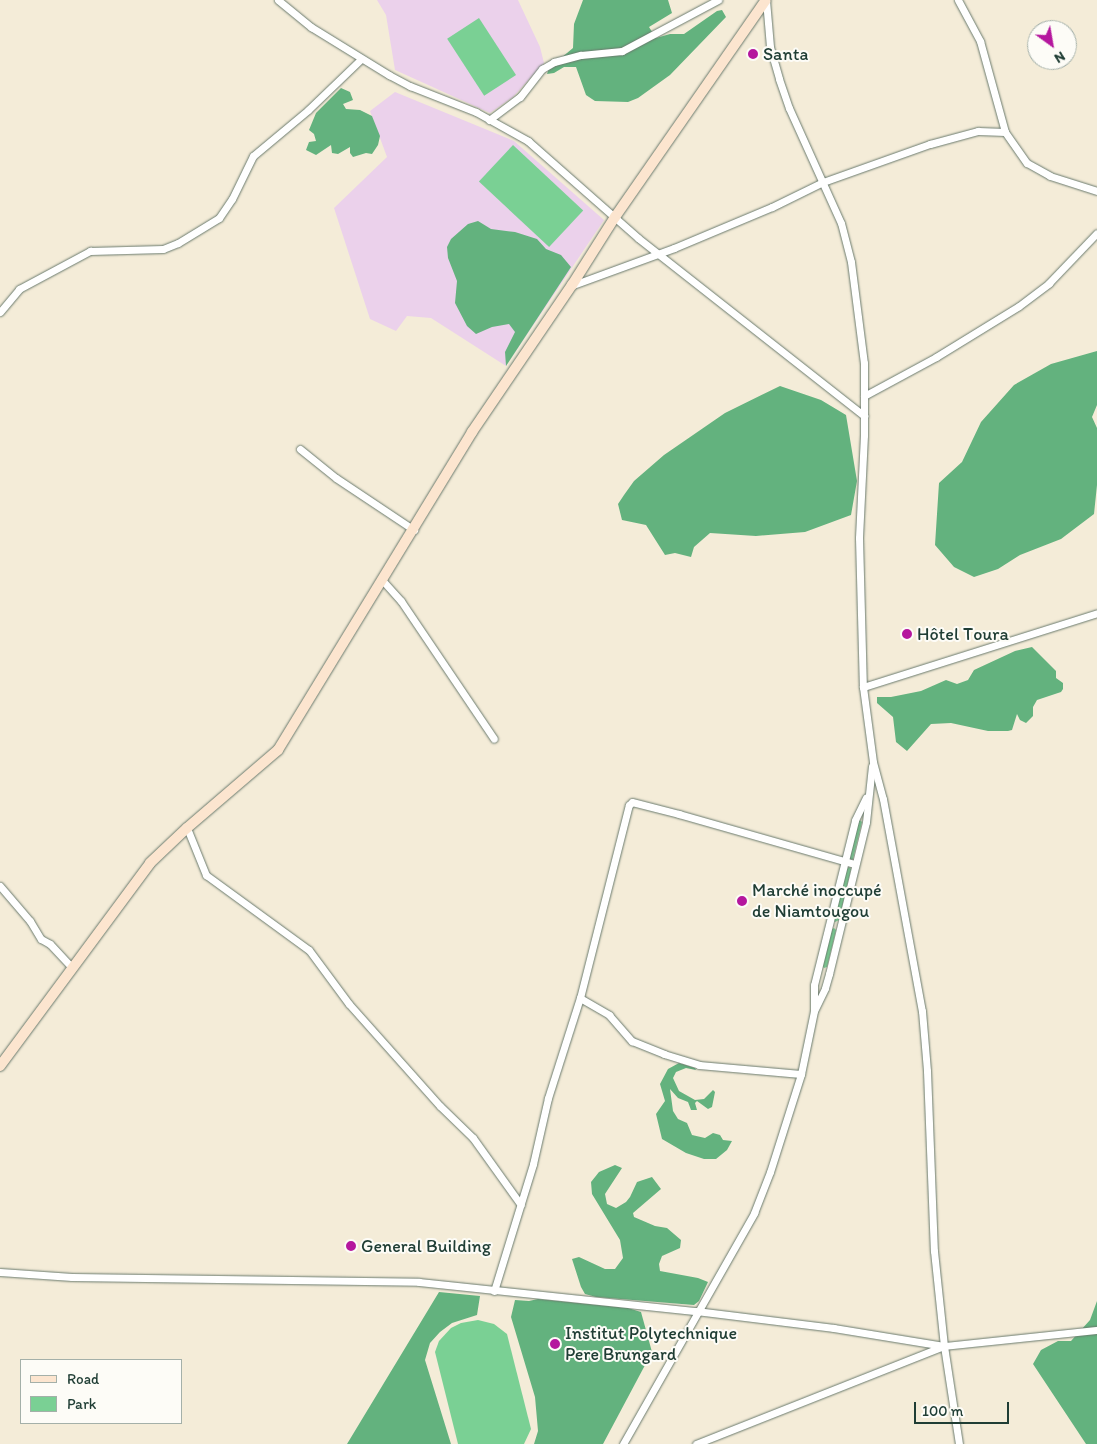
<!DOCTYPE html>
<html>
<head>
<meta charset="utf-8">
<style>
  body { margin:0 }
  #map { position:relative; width:1097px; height:1444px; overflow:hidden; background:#f4ecd8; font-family:Itim,sans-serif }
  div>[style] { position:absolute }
  .built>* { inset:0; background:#ebd1eb }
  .green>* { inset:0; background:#7ad094; transform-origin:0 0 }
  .forest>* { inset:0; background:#63b27e }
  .roads { filter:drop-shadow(0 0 1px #6a7a6d) drop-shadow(0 0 1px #6a7a6d) }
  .street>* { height:7px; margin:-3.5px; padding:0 3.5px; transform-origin:3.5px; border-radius:3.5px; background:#fff }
  .secondary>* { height:10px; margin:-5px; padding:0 5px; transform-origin:5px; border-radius:5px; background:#fce5cf }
  .dots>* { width:14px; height:14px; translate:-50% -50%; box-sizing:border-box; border:2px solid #fdfcf7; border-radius:50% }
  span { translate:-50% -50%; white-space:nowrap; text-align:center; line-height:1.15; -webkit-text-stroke:4px #fdfcf7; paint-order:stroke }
  .poi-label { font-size:18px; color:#1f3d34 }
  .left { translate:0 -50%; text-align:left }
  .legend { position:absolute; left:20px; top:1359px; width:162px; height:65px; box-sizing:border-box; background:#fdfcf7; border:1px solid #a4b0a9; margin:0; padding:6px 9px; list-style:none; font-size:15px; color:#1f3d34 }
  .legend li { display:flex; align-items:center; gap:10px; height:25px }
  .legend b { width:25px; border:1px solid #a4b0a9 }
  .north { position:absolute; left:1027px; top:20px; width:50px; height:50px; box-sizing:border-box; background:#fdfcf7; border:1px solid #a4b0a9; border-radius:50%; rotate:148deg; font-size:14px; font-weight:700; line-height:20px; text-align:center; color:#1f3d34 }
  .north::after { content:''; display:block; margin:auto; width:18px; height:22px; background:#b5179e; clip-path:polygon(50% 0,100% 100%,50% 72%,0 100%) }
  .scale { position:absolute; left:914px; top:1402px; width:95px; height:22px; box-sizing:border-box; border:2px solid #1f3d34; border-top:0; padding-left:6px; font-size:15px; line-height:18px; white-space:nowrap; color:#1f3d34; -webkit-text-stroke:4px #fdfcf7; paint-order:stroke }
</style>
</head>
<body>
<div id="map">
  <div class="built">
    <i style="clip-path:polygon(377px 0,518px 0,540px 47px,544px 63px,513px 97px,490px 113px,395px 70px,386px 15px)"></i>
    <i style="clip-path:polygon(395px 92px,514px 141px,604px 220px,506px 366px,431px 318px,407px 316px,396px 331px,370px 319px,334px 208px,387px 157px,370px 111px)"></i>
  </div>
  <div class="green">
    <i style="left:479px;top:18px;width:68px;height:38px;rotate:57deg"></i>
    <i style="left:513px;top:145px;width:96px;height:50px;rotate:43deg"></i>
    <i style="clip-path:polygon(860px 820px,862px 822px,853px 859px,850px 860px,848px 858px,858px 821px)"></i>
    <i style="clip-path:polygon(849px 867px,851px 869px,839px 920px,835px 922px,833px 919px,847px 869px)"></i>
    <i style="clip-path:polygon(834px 928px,836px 930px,827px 967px,824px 968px,822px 966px,832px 929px)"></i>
    <i style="clip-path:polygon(478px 1320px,494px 1324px,507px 1334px,531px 1429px,524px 1444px,458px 1444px,435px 1352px,439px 1341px,451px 1328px,461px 1323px)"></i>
  </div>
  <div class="forest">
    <i style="clip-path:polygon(583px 0,668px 0,672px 13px,649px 27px,656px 38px,670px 34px,684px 34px,717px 11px,722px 10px,726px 17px,670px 75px,638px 98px,628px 102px,595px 101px,586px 95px,576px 67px,564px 67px,554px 73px,547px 74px,549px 68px,573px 48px,574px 24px)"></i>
    <i style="clip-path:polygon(341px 88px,350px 92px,353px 100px,343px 104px,346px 109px,360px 110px,372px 116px,380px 136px,378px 145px,372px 154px,366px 153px,353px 157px,350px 153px,350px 147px,338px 154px,332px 153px,331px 145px,316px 155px,306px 150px,309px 142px,316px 141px,314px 134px,309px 130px,316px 113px)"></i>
    <i style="clip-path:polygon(478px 221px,491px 229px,515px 232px,537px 239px,546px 249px,561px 255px,571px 267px,506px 366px,505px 352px,515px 332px,509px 324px,492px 327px,476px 334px,467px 326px,455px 303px,457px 281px,448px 258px,447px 247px,451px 239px,468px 224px)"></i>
    <i style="clip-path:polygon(1097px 351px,1097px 405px,1092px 417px,1097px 428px,1097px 485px,1094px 514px,1061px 539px,1020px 555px,998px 569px,974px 577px,954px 567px,935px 545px,939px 483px,962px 462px,981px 422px,1014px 385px,1051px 364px)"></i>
    <i style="clip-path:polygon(780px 386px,821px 400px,846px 415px,857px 481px,851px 515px,805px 532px,756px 536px,710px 533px,694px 547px,691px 557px,675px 553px,665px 555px,646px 525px,622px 520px,618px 504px,624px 495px,634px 481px,664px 455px,725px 413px)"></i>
    <i style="clip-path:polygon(1032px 647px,1056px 671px,1056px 678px,1063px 683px,1063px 689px,1061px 692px,1037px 700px,1033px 707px,1033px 716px,1026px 723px,1020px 720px,1017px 714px,1012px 730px,1008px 731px,988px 731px,951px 723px,931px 724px,907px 751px,896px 742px,893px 717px,877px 703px,877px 697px,891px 697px,921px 691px,946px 680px,957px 684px,968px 680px,974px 670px,1015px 651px)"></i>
    <i style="clip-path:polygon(679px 1063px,695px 1068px,696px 1070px,686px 1068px,676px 1072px,673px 1078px,679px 1091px,695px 1100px,704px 1099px,713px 1090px,715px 1092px,712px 1107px,708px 1109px,697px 1101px,695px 1103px,697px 1110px,691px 1110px,688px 1102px,678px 1098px,670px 1089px,673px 1111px,678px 1119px,687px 1123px,692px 1135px,705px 1138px,713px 1133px,720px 1135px,723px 1140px,732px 1141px,727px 1150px,716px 1159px,704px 1159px,686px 1153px,662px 1139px,656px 1114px,665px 1101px,660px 1084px,668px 1069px)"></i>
    <i style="clip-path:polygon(615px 1165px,622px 1168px,605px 1194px,607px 1204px,616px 1208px,626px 1202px,630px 1197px,637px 1182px,652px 1177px,661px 1189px,633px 1213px,634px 1217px,655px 1226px,667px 1228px,681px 1240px,680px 1248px,662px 1256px,659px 1264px,660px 1271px,698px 1278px,708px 1282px,699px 1301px,694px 1305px,596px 1297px,585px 1294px,581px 1287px,572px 1259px,579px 1257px,605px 1269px,615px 1269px,623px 1258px,620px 1240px,592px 1194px,591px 1182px,599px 1172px)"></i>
    <i style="clip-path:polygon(439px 1292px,480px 1296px,477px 1315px,452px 1323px,440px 1332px,430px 1343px,425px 1360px,451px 1444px,347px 1444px)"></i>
    <i style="clip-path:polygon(538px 1299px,628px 1308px,641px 1312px,652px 1352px,603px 1444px,534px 1444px,538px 1431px,535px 1397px,511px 1317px,515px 1300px,529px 1301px)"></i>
    <i style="clip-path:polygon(1097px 1301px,1097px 1444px,1086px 1444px,1033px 1364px,1041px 1350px,1058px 1341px,1071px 1341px,1090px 1320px)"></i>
  </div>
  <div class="roads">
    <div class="street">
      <i style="left:278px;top:0;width:43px;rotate:39.3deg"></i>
      <i style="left:311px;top:27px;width:92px;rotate:31.6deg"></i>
      <i style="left:389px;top:75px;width:24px;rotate:28deg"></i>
      <i style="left:410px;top:86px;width:71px;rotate:21.5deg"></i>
      <i style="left:476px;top:112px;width:60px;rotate:29.1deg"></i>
      <i style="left:528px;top:141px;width:147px;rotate:41.4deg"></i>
      <i style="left:638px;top:238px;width:288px;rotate:38.2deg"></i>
      <i style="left:766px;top:0;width:47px;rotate:85.1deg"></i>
      <i style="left:770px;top:47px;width:33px;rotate:74deg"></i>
      <i style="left:779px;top:79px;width:31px;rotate:71deg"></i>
      <i style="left:789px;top:108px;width:126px;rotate:65.7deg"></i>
      <i style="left:841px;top:223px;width:40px;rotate:75.6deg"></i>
      <i style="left:851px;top:262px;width:102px;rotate:82.7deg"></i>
      <i style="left:864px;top:363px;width:72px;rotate:90deg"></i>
      <i style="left:864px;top:435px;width:103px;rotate:92.8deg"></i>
      <i style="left:859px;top:538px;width:149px;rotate:88.5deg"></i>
      <i style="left:863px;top:687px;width:76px;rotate:82.4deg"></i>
      <i style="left:873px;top:762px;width:38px;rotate:75deg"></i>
      <i style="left:883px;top:799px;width:216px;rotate:79.6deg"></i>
      <i style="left:922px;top:1011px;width:60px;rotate:85.2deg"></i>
      <i style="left:927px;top:1071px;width:180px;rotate:87.8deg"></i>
      <i style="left:934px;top:1251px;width:96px;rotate:84deg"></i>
      <i style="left:944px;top:1346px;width:99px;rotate:81.3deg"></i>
      <i style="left:958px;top:0;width:47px;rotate:61.8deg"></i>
      <i style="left:980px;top:41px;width:94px;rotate:74.6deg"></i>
      <i style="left:1005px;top:132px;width:38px;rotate:55deg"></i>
      <i style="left:1027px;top:163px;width:26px;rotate:29deg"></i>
      <i style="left:1050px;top:176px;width:49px;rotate:17.7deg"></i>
      <i style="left:489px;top:120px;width:39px;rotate:-37deg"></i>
      <i style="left:520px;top:97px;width:36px;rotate:-52deg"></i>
      <i style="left:542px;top:69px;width:14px;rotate:-30deg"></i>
      <i style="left:554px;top:62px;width:28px;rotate:-15deg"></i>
      <i style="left:581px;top:55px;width:41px;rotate:-5.6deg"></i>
      <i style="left:622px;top:51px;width:109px;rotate:-28deg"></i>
      <i style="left:573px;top:285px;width:108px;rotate:-20.1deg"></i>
      <i style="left:674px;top:248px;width:106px;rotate:-22.7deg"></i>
      <i style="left:772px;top:207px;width:57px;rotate:-26.1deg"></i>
      <i style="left:823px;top:182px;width:114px;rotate:-19.6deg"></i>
      <i style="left:930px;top:144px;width:50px;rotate:-15.2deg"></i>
      <i style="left:978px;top:131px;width:27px;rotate:2deg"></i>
      <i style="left:0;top:312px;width:30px;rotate:-50deg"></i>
      <i style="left:19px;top:289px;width:81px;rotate:-28.2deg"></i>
      <i style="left:90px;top:251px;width:73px;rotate:-1.6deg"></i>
      <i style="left:163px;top:249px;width:16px;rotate:-22deg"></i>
      <i style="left:178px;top:243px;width:48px;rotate:-31.4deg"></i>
      <i style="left:219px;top:218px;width:23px;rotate:-56deg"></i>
      <i style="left:232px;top:199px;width:48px;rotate:-64deg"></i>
      <i style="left:253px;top:156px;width:72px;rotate:-39.9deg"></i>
      <i style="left:308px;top:110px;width:74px;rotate:-43.9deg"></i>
      <i style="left:864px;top:396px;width:82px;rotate:-28.4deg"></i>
      <i style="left:936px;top:357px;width:97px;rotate:-31.6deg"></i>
      <i style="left:1019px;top:306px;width:38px;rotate:-37deg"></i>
      <i style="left:1049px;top:283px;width:69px;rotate:-46.2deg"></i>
      <i style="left:300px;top:449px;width:46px;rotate:38.9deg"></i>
      <i style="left:336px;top:478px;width:94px;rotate:33.7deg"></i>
      <i style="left:383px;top:581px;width:27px;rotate:48deg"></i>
      <i style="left:401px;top:601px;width:166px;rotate:56deg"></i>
      <i style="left:863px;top:687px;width:245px;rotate:-17.5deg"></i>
      <i style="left:187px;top:828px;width:51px;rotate:68deg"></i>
      <i style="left:206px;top:875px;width:127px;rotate:36.1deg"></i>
      <i style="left:309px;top:950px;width:67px;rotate:53.5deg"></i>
      <i style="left:349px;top:1004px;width:137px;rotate:48.3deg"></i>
      <i style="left:440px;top:1106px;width:46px;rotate:44.1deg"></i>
      <i style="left:473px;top:1138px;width:82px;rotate:54.4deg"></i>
      <i style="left:0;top:886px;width:46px;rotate:49.4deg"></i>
      <i style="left:30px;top:921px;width:21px;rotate:59deg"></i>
      <i style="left:41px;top:939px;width:10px;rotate:29deg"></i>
      <i style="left:50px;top:944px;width:33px;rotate:47deg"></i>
      <i style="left:580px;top:998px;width:34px;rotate:30deg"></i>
      <i style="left:609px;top:1015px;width:35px;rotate:49deg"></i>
      <i style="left:632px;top:1041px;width:35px;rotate:22deg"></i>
      <i style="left:664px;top:1054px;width:37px;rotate:17deg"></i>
      <i style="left:699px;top:1065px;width:102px;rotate:5deg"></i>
      <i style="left:814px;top:1009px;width:24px;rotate:-90deg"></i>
      <i style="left:814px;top:985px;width:170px;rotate:-76deg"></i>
      <i style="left:855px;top:820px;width:25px;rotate:-64deg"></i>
      <i style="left:0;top:1272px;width:72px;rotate:4deg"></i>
      <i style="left:72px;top:1277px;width:347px;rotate:0.8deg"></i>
      <i style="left:419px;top:1282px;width:279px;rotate:6deg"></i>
      <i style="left:696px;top:1311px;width:139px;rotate:7deg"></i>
      <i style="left:834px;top:1328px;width:111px;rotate:9.3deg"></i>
      <i style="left:494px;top:1291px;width:133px;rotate:-72.9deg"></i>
      <i style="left:533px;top:1164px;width:68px;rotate:-77.2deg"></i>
      <i style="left:548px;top:1098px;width:105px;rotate:-72.3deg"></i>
      <i style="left:580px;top:998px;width:199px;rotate:-75.8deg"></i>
      <i style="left:629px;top:805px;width:4px;rotate:-45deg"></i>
      <i style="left:632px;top:802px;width:49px;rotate:14.3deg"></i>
      <i style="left:679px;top:814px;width:183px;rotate:15.9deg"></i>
      <i style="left:623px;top:1444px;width:266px;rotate:-60.4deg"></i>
      <i style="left:754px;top:1213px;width:44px;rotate:-68.7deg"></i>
      <i style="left:770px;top:1172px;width:103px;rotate:-72.4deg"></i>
      <i style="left:801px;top:1074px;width:64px;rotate:-78.3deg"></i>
      <i style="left:814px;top:1011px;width:25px;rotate:-64deg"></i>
      <i style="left:825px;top:988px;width:15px;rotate:-74deg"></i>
      <i style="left:829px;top:974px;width:156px;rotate:-76.3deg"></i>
      <i style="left:866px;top:822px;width:56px;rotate:-83.9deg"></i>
      <i style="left:696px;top:1444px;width:267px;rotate:-21.6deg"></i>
      <i style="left:944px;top:1346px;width:154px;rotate:-6deg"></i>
    </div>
    <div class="secondary">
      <i style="left:0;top:1066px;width:252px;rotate:-53.5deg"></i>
      <i style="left:150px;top:863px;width:51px;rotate:-43.4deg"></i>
      <i style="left:187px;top:828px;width:120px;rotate:-40.6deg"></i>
      <i style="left:278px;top:750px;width:373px;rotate:-58.6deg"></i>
      <i style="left:472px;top:432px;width:178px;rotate:-55.8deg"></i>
      <i style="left:572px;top:285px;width:80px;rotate:-57.7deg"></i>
      <i style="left:615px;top:217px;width:264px;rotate:-55.2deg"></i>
    </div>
  </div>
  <div class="dots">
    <i style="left:753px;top:54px;background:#b5179e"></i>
    <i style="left:907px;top:634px;background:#b5179e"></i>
    <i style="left:742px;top:901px;background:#b5179e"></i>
    <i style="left:351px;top:1246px;background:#b5179e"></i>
    <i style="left:555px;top:1344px;background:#b5179e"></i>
  </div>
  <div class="poi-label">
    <span class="left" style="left:763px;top:54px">Santa</span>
    <span class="left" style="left:917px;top:634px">Hôtel Toura</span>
    <span class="left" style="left:752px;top:901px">Marché inoccupé<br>de Niamtougou</span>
    <span class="left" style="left:361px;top:1246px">General Building</span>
    <span class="left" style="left:565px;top:1344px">Institut Polytechnique<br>Pere Brungard</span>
  </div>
  <ul class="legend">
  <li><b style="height:6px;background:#fce5cf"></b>Road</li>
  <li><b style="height:14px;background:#7ad094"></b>Park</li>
  </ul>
  <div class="north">N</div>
  <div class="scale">100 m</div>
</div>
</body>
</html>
